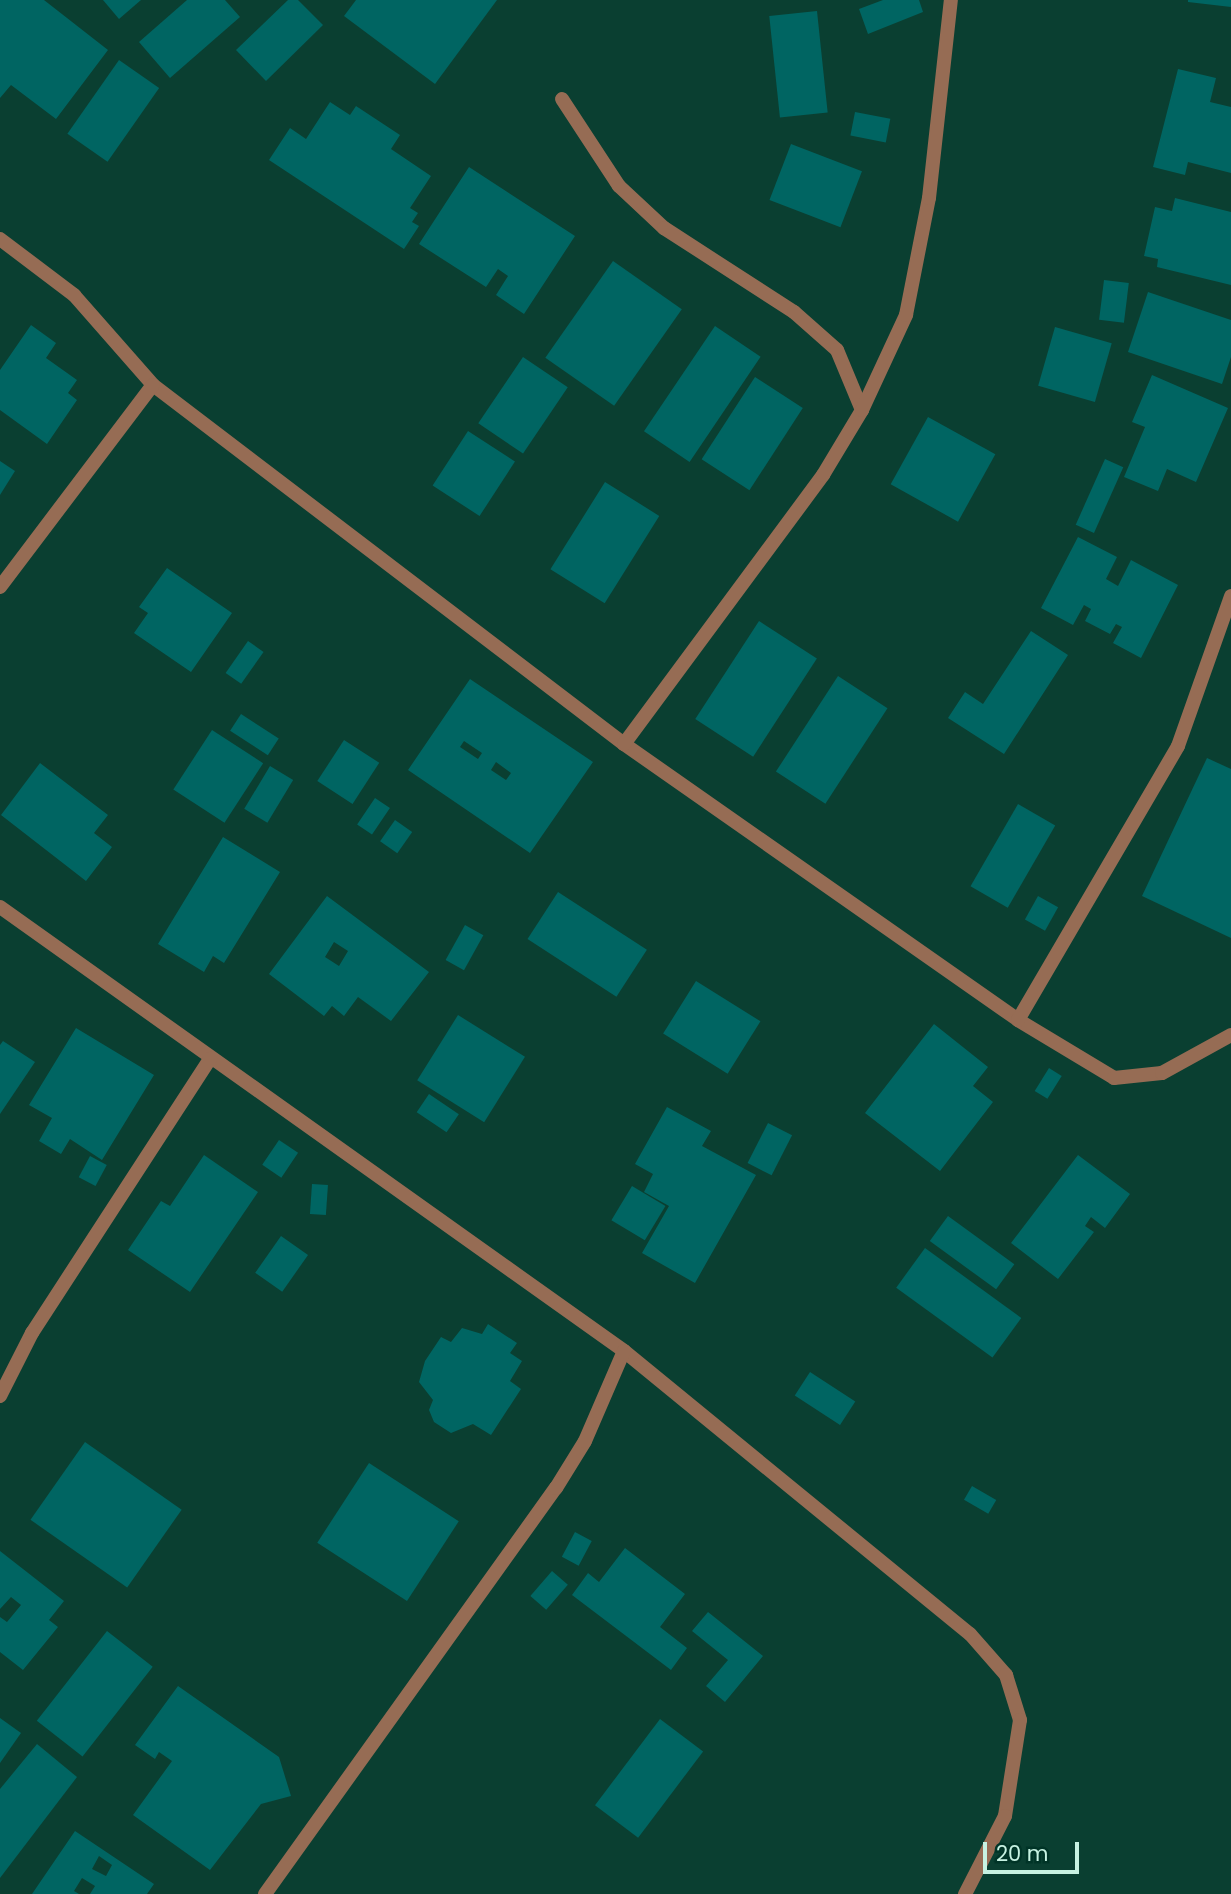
<!DOCTYPE html>
<html>
<head>
<meta charset="utf-8">
<style>
  body { margin:0 }
  #map { position:relative; width:1231px; height:1894px; overflow:hidden; background:#0a3f31; font-family:Poppins,sans-serif }
  div>[style] { position:absolute }
  .building>* { inset:0; background:#006562; transform-origin:0 0 }
  .minor>* { height:14px; margin:-7px; padding:0 7px; transform-origin:7px; border-radius:7px; background:#966c54 }
  span { translate:-50% -50%; white-space:nowrap; text-align:center; line-height:1.15; -webkit-text-stroke:5px #003427; paint-order:stroke }
  .scale { position:absolute; left:983px; top:1842px; width:96px; height:32px; box-sizing:border-box; border:4px solid #c7f2e2; border-top:0; padding-left:9px; font-size:21px; line-height:24px; white-space:nowrap; color:#c7f2e2; -webkit-text-stroke:5px #003427; paint-order:stroke }
</style>
</head>
<body>
<div id="map">
  <div class="building">
    <i style="clip-path:polygon(0 0,44px 0,108px 50px,56px 119px,11px 85px,0 98px)"></i>
    <i style="clip-path:polygon(103px 0,141px 0,119px 19px)"></i>
    <i style="clip-path:polygon(187px 0,225px 0,240px 17px,170px 78px,139px 42px)"></i>
    <i style="clip-path:polygon(288px 0,298px 0,323px 25px,266px 81px,236px 50px)"></i>
    <i style="clip-path:polygon(356px 0,497px 0,435px 84px,344px 16px)"></i>
    <i style="clip-path:polygon(883px 0,919px 0,923px 12px,868px 34px,859px 9px)"></i>
    <i style="clip-path:polygon(1188px 0,1231px 0,1231px 7px,1188px 2px)"></i>
    <i style="left:817px;top:11px;width:102px;height:48px;rotate:84deg"></i>
    <i style="left:119px;top:60px;width:49px;height:90px;rotate:35deg"></i>
    <i style="clip-path:polygon(1178px 69px,1216px 78px,1210px 102px,1231px 107px,1231px 173px,1188px 162px,1185px 175px,1153px 167px)"></i>
    <i style="clip-path:polygon(330px 102px,350px 115px,356px 106px,400px 135px,391px 149px,431px 176px,410px 208px,418px 213px,412px 222px,419px 226px,404px 249px,269px 160px,290px 128px,306px 139px)"></i>
    <i style="left:855px;top:112px;width:36px;height:24px;rotate:11deg"></i>
    <i style="left:791px;top:144px;width:76px;height:60px;rotate:21deg"></i>
    <i style="clip-path:polygon(469px 167px,575px 236px,524px 314px,496px 295px,508px 276px,498px 269px,486px 287px,419px 244px)"></i>
    <i style="clip-path:polygon(1175px 198px,1231px 212px,1231px 285px,1157px 267px,1158px 259px,1144px 256px,1155px 207px,1172px 211px)"></i>
    <i style="left:613px;top:261px;width:84px;height:118px;rotate:35deg"></i>
    <i style="left:1104px;top:280px;width:25px;height:40px;rotate:7deg"></i>
    <i style="clip-path:polygon(1148px 292px,1231px 320px,1231px 357px,1222px 384px,1128px 352px)"></i>
    <i style="clip-path:polygon(31px 325px,56px 343px,46px 358px,77px 380px,68px 393px,77px 400px,47px 444px,0 410px,0 370px)"></i>
    <i style="left:715px;top:326px;width:55px;height:127px;rotate:34deg"></i>
    <i style="left:1055px;top:327px;width:59px;height:61px;rotate:16deg"></i>
    <i style="left:523px;top:357px;width:54px;height:80px;rotate:34deg"></i>
    <i style="clip-path:polygon(1152px 375px,1228px 408px,1196px 482px,1167px 469px,1158px 491px,1124px 477px,1145px 427px,1132px 422px)"></i>
    <i style="left:755px;top:377px;width:57px;height:98px;rotate:33deg"></i>
    <i style="left:928px;top:417px;width:77px;height:77px;rotate:29deg"></i>
    <i style="left:468px;top:431px;width:56px;height:65px;rotate:33deg"></i>
    <i style="left:1105px;top:459px;width:20px;height:72px;rotate:24deg"></i>
    <i style="clip-path:polygon(0 461px,15px 471px,0 495px)"></i>
    <i style="left:605px;top:482px;width:64px;height:103px;rotate:32deg"></i>
    <i style="clip-path:polygon(1078px 537px,1117px 557px,1106px 579px,1118px 586px,1131px 560px,1178px 585px,1141px 658px,1113px 643px,1122px 627px,1116px 624px,1110px 634px,1085px 621px,1091px 609px,1084px 605px,1073px 625px,1041px 608px)"></i>
    <i style="clip-path:polygon(167px 568px,232px 613px,191px 672px,134px 633px,148px 613px,139px 607px)"></i>
    <i style="left:759px;top:621px;width:69px;height:117px;rotate:33deg"></i>
    <i style="clip-path:polygon(1031px 631px,1068px 655px,1004px 754px,948px 718px,965px 692px,983px 704px)"></i>
    <i style="left:248px;top:641px;width:19px;height:39px;rotate:35deg"></i>
    <i style="left:838px;top:676px;width:59px;height:114px;rotate:33deg"></i>
    <i style="clip-path:polygon(evenodd,470px 679px,593px 762px,530px 853px,408px 770px,470px 679px,464px 741px,482px 753px,478px 759px,460px 747px,464px 741px,470px 679px,496px 762px,511px 773px,506px 780px,491px 770px,496px 762px)"></i>
    <i style="left:241px;top:714px;width:45px;height:20px;rotate:33deg"></i>
    <i style="left:212px;top:730px;width:61px;height:71px;rotate:33deg"></i>
    <i style="left:344px;top:740px;width:42px;height:49px;rotate:33deg"></i>
    <i style="clip-path:polygon(1207px 758px,1231px 769px,1231px 938px,1142px 896px)"></i>
    <i style="clip-path:polygon(40px 763px,108px 815px,94px 833px,112px 847px,86px 881px,1px 815px)"></i>
    <i style="left:270px;top:766px;width:27px;height:50px;rotate:31deg"></i>
    <i style="left:375px;top:798px;width:18px;height:32px;rotate:34deg"></i>
    <i style="left:1018px;top:804px;width:43px;height:95px;rotate:30deg"></i>
    <i style="left:395px;top:820px;width:21px;height:26px;rotate:35deg"></i>
    <i style="clip-path:polygon(223px 837px,280px 872px,224px 963px,213px 956px,204px 972px,158px 944px)"></i>
    <i style="left:558px;top:892px;width:106px;height:56px;rotate:33deg"></i>
    <i style="clip-path:polygon(evenodd,327px 896px,429px 972px,391px 1021px,358px 997px,344px 1016px,332px 1006px,324px 1016px,269px 974px,327px 896px,334px 942px,348px 951px,339px 966px,325px 957px,334px 942px)"></i>
    <i style="left:1038px;top:896px;width:23px;height:27px;rotate:29deg"></i>
    <i style="left:465px;top:925px;width:21px;height:40px;rotate:29deg"></i>
    <i style="left:696px;top:981px;width:76px;height:62px;rotate:32deg"></i>
    <i style="left:458px;top:1015px;width:79px;height:77px;rotate:32deg"></i>
    <i style="clip-path:polygon(934px 1024px,988px 1067px,973px 1086px,993px 1102px,940px 1171px,865px 1113px)"></i>
    <i style="clip-path:polygon(76px 1028px,154px 1075px,102px 1160px,70px 1139px,61px 1154px,39px 1141px,52px 1118px,29px 1105px)"></i>
    <i style="clip-path:polygon(3px 1041px,35px 1062px,0 1114px,0 1045px)"></i>
    <i style="left:1049px;top:1068px;width:15px;height:27px;rotate:32deg"></i>
    <i style="left:429px;top:1094px;width:36px;height:22px;rotate:34deg"></i>
    <i style="clip-path:polygon(667px 1107px,711px 1131px,702px 1146px,756px 1175px,695px 1283px,642px 1253px,669px 1206px,644px 1192px,653px 1174px,635px 1164px)"></i>
    <i style="left:768px;top:1123px;width:27px;height:45px;rotate:27deg"></i>
    <i style="left:279px;top:1140px;width:23px;height:30px;rotate:34deg"></i>
    <i style="clip-path:polygon(204px 1155px,258px 1192px,190px 1292px,128px 1250px,161px 1201px,170px 1206px)"></i>
    <i style="clip-path:polygon(1078px 1155px,1130px 1194px,1105px 1228px,1091px 1217px,1085px 1226px,1094px 1232px,1058px 1279px,1011px 1243px)"></i>
    <i style="left:90px;top:1156px;width:19px;height:24px;rotate:28deg"></i>
    <i style="left:312px;top:1184px;width:16px;height:30px;rotate:4deg"></i>
    <i style="left:632px;top:1186px;width:39px;height:40px;rotate:31deg"></i>
    <i style="left:948px;top:1216px;width:82px;height:31px;rotate:36deg"></i>
    <i style="left:281px;top:1236px;width:33px;height:45px;rotate:35deg"></i>
    <i style="left:925px;top:1248px;width:119px;height:49px;rotate:36deg"></i>
    <i style="clip-path:polygon(488px 1324px,517px 1343px,510px 1353px,522px 1361px,510px 1381px,521px 1389px,491px 1435px,473px 1424px,451px 1433px,434px 1422px,429px 1410px,433px 1400px,419px 1382px,425px 1361px,441px 1337px,451px 1342px,462px 1328px,482px 1334px)"></i>
    <i style="left:810px;top:1372px;width:54px;height:28px;rotate:33deg"></i>
    <i style="left:85px;top:1442px;width:118px;height:95px;rotate:35deg"></i>
    <i style="left:369px;top:1463px;width:107px;height:95px;rotate:33deg"></i>
    <i style="left:972px;top:1486px;width:28px;height:16px;rotate:30deg"></i>
    <i style="left:575px;top:1532px;width:19px;height:28px;rotate:28deg"></i>
    <i style="clip-path:polygon(625px 1548px,685px 1594px,660px 1627px,687px 1648px,671px 1670px,572px 1595px,588px 1573px,599px 1582px)"></i>
    <i style="clip-path:polygon(0 1551px,64px 1601px,49px 1620px,58px 1627px,23px 1670px,0 1652px,0 1617px,7px 1622px,21px 1605px,11px 1597px,0 1609px)"></i>
    <i style="left:552px;top:1571px;width:21px;height:33px;rotate:41deg"></i>
    <i style="clip-path:polygon(708px 1612px,763px 1656px,725px 1702px,706px 1686px,728px 1660px,692px 1631px)"></i>
    <i style="left:107px;top:1631px;width:58px;height:114px;rotate:38deg"></i>
    <i style="clip-path:polygon(178px 1686px,279px 1757px,291px 1796px,261px 1804px,210px 1870px,133px 1815px,172px 1761px,159px 1752px,155px 1759px,135px 1745px)"></i>
    <i style="clip-path:polygon(0 1718px,21px 1733px,0 1763px)"></i>
    <i style="left:660px;top:1719px;width:54px;height:108px;rotate:37deg"></i>
    <i style="clip-path:polygon(37px 1744px,77px 1777px,0 1878px,0 1789px)"></i>
    <i style="clip-path:polygon(evenodd,75px 1831px,154px 1884px,147px 1894px,90px 1894px,95px 1886px,82px 1878px,74px 1891px,79px 1894px,32px 1894px,75px 1831px,99px 1856px,112px 1865px,106px 1876px,92px 1869px,99px 1856px)"></i>
  </div>
  <div class="minor">
    <i style="left:562px;top:99px;width:104px;rotate:56.8deg"></i>
    <i style="left:619px;top:186px;width:62px;rotate:43deg"></i>
    <i style="left:664px;top:228px;width:155px;rotate:32.9deg"></i>
    <i style="left:794px;top:312px;width:57px;rotate:41.5deg"></i>
    <i style="left:837px;top:350px;width:65px;rotate:67.4deg"></i>
    <i style="left:0;top:239px;width:93px;rotate:37.1deg"></i>
    <i style="left:74px;top:295px;width:120px;rotate:48.7deg"></i>
    <i style="left:153px;top:385px;width:592px;rotate:37.31deg"></i>
    <i style="left:624px;top:744px;width:481px;rotate:35deg"></i>
    <i style="left:1018px;top:1020px;width:112px;rotate:31.1deg"></i>
    <i style="left:1114px;top:1078px;width:48px;rotate:-5.9deg"></i>
    <i style="left:1162px;top:1073px;width:79px;rotate:-28.8deg"></i>
    <i style="left:0;top:587px;width:253px;rotate:-52.9deg"></i>
    <i style="left:624px;top:744px;width:335px;rotate:-53.5deg"></i>
    <i style="left:823px;top:475px;width:76px;rotate:-59deg"></i>
    <i style="left:862px;top:410px;width:105px;rotate:-65.1deg"></i>
    <i style="left:906px;top:315px;width:119px;rotate:-78.9deg"></i>
    <i style="left:929px;top:198px;width:199px;rotate:-83.7deg"></i>
    <i style="left:0;top:907px;width:766px;rotate:35.43deg"></i>
    <i style="left:624px;top:1351px;width:447px;rotate:39.3deg"></i>
    <i style="left:970px;top:1634px;width:55px;rotate:48.7deg"></i>
    <i style="left:1006px;top:1675px;width:47px;rotate:72.7deg"></i>
    <i style="left:1020px;top:1720px;width:97px;rotate:98.9deg"></i>
    <i style="left:1005px;top:1816px;width:88px;rotate:117.1deg"></i>
    <i style="left:1018px;top:1020px;width:317px;rotate:-59.7deg"></i>
    <i style="left:1178px;top:746px;width:159px;rotate:-70.5deg"></i>
    <i style="left:0;top:1396px;width:71px;rotate:-63.1deg"></i>
    <i style="left:32px;top:1333px;width:327px;rotate:-57deg"></i>
    <i style="left:265px;top:1894px;width:500px;rotate:-54.4deg"></i>
    <i style="left:556px;top:1488px;width:55px;rotate:-58.3deg"></i>
    <i style="left:585px;top:1441px;width:98px;rotate:-66.6deg"></i>
  </div>
  <div class="scale">20 m</div>
</div>
</body>
</html>
